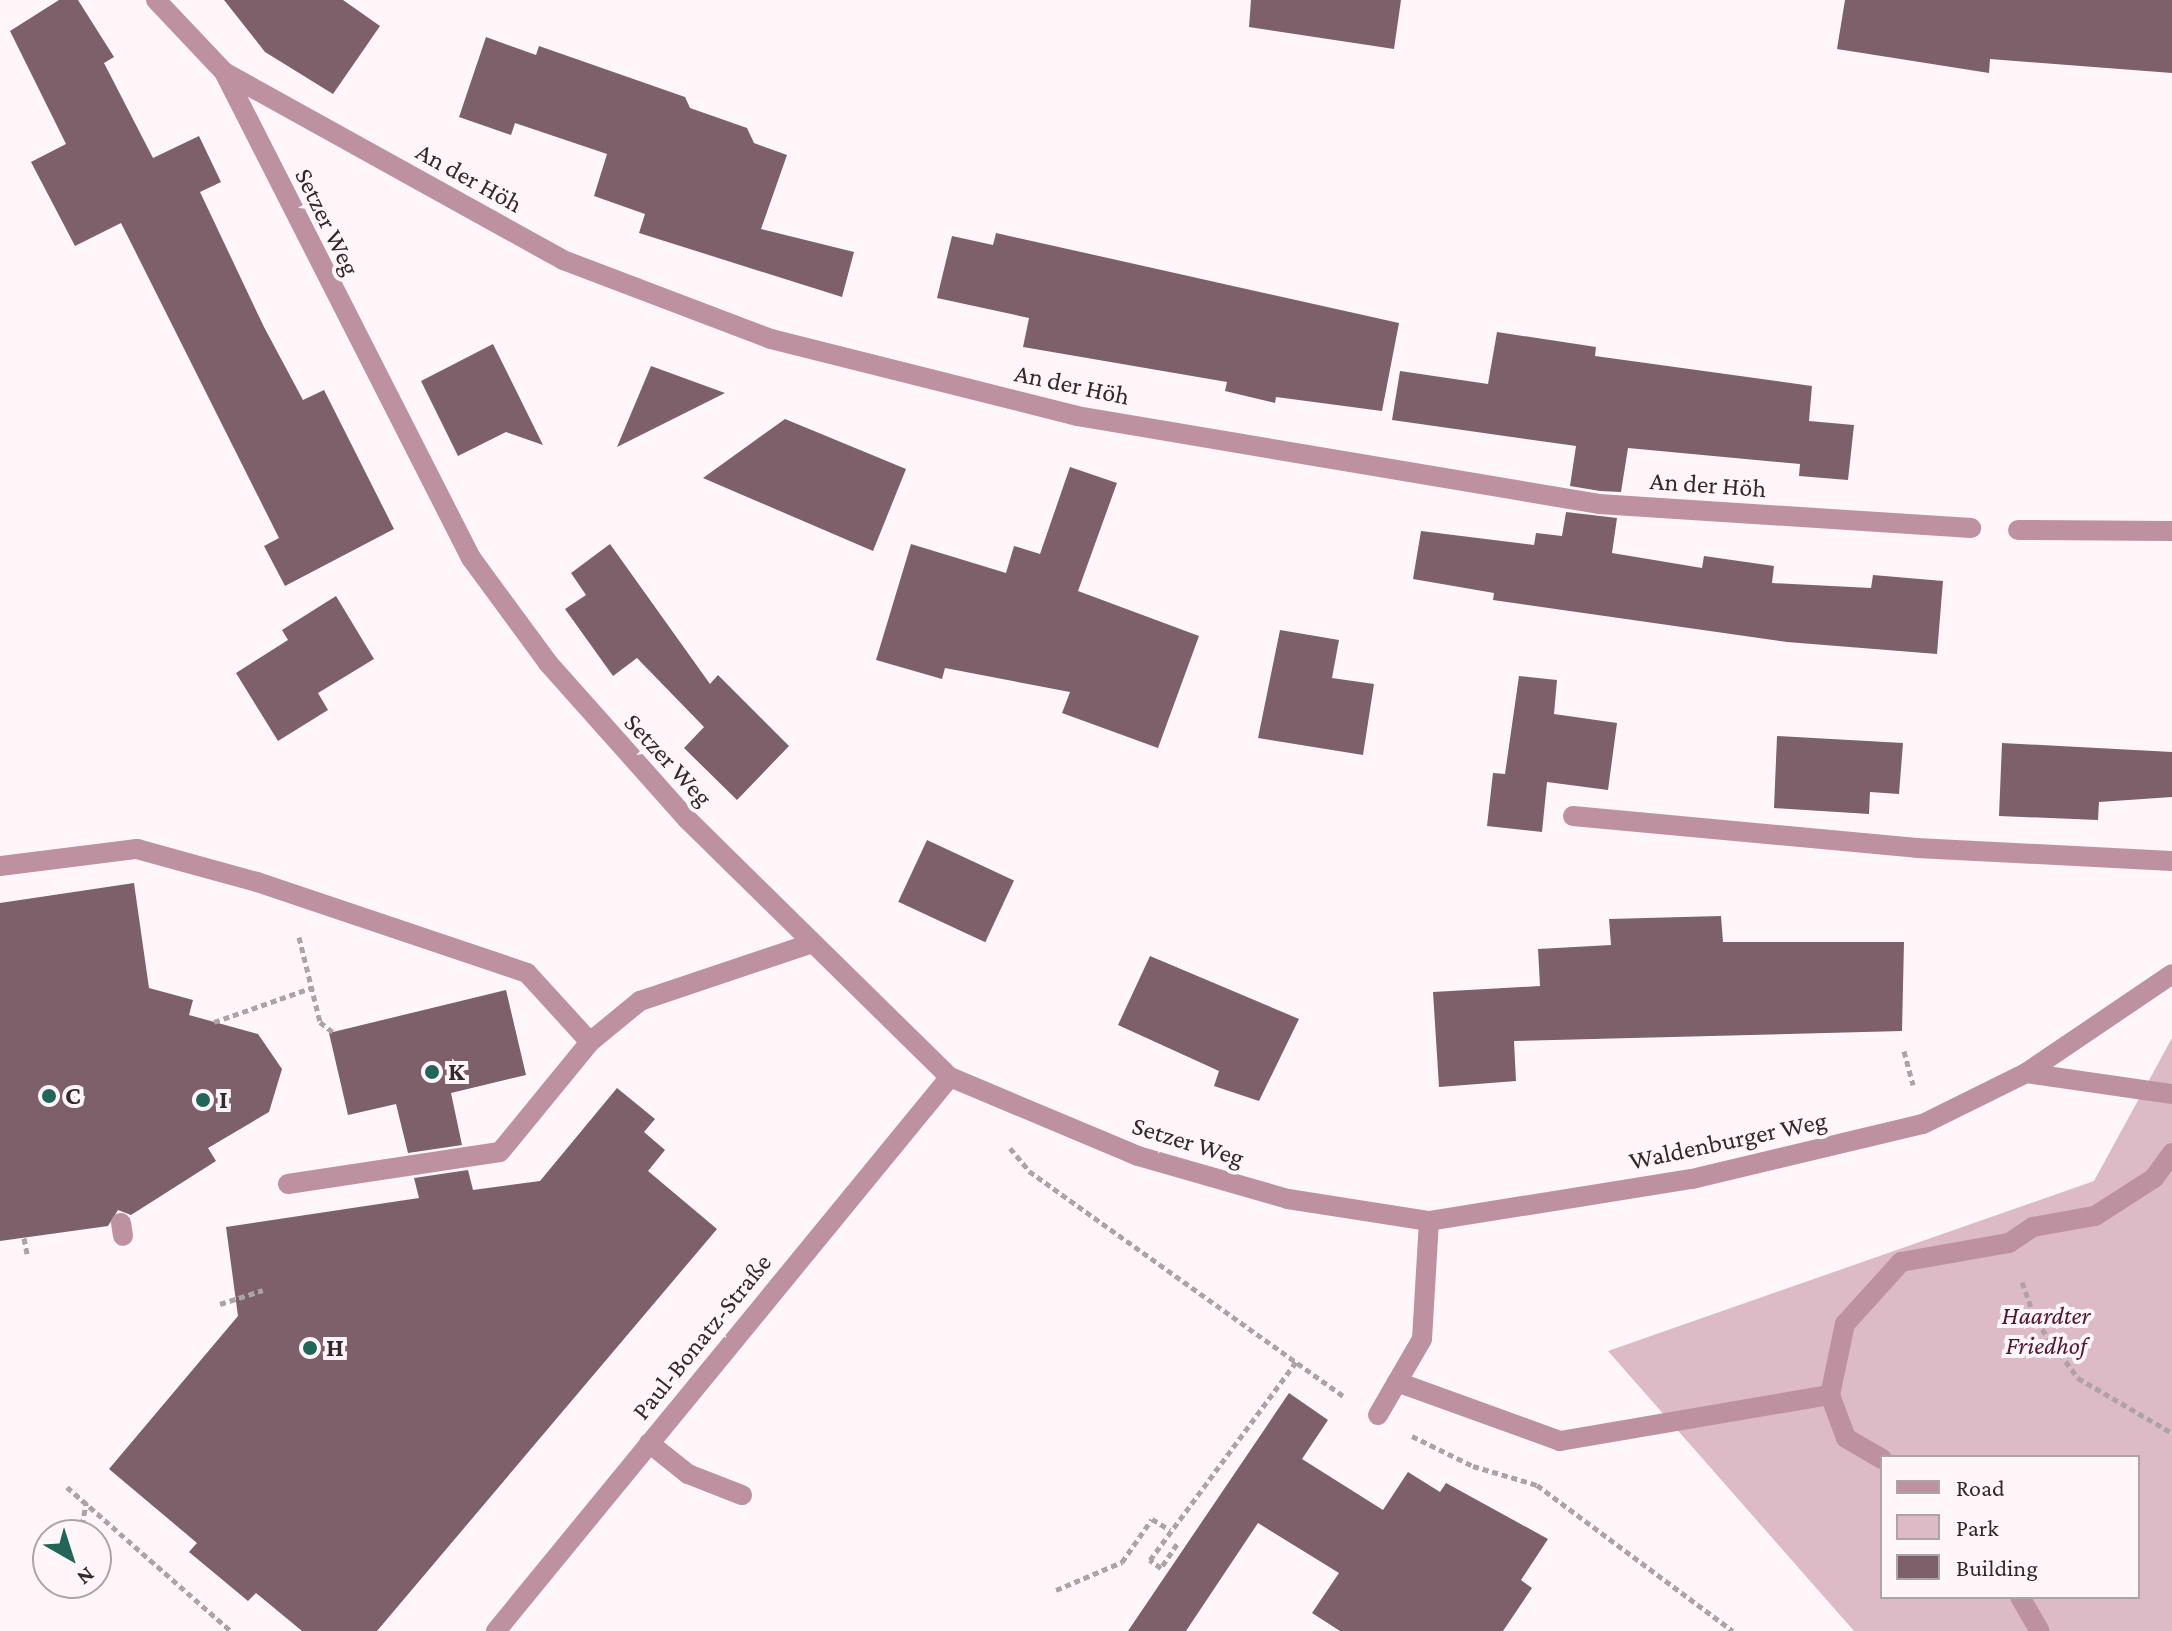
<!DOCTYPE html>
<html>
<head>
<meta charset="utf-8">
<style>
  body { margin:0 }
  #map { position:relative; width:2172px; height:1631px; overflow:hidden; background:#fef6f8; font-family:"Crimson Pro",serif }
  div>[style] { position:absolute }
  .green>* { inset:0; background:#ddbbc6 }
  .building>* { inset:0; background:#7e606a; transform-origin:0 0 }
  .path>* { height:5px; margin-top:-2.5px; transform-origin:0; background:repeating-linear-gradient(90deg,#ada3a5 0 6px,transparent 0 10px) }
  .lane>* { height:20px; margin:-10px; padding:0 10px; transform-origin:10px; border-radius:10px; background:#bd91a0 }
  .street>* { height:20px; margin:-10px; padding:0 10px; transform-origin:10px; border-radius:10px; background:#bd91a0 }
  .dots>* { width:22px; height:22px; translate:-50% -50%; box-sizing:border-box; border:4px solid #fef6f8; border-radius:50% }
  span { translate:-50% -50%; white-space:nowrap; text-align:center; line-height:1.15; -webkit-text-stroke:8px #fef6f8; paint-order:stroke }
  .street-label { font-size:26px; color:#35282c }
  .poi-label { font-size:26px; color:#35282c; font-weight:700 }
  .left { translate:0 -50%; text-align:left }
  .park-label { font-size:26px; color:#531631; font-style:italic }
  .legend { position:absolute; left:1880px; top:1455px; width:260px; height:144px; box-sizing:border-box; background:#fef6f8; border:2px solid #aea4a6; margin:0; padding:10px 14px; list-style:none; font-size:24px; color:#35282c }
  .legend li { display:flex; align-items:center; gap:16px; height:40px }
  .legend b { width:40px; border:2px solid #aea4a6 }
  .north { position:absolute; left:32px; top:1519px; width:80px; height:80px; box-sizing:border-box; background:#fef6f8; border:2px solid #aea4a6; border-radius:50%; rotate:141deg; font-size:22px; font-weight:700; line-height:32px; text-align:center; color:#35282c }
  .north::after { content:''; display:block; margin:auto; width:28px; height:36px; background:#216658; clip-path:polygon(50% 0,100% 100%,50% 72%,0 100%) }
</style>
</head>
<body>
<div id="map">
  <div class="green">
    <i style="clip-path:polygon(evenodd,2172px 1038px,2172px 1631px,1854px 1631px,1608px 1351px,2094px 1181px,2172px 1038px,1882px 1457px,2138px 1457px,2138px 1597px,1882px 1597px,1882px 1457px)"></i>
  </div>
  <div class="building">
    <i style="clip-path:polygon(59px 0,78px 0,114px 57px,104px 63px,153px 158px,199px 136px,221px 182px,200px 192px,264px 327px,303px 400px,324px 390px,394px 529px,285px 586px,264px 546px,279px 538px,121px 223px,75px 246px,31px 162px,66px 144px,10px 31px)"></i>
    <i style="clip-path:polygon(224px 0,343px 0,380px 26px,333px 94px,265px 52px)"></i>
    <i style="clip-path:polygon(1251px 0,1401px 0,1394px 49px,1249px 27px)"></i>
    <i style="clip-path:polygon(1845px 0,2172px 0,2172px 73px,1990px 59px,1989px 73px,1837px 49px)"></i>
    <i style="clip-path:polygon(486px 37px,536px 55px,539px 46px,685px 97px,690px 108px,747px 128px,754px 143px,787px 155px,761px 229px,854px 252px,842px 297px,639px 233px,645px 214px,594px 196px,607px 154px,515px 123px,511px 135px,459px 117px)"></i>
    <i style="clip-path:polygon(996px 233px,1399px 323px,1382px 411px,1276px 397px,1275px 403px,1225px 391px,1227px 382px,1023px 347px,1029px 318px,937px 298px,952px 236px,993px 245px)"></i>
    <i style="clip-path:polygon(1497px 332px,1596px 347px,1595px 356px,1812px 386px,1809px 421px,1854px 425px,1848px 480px,1799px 476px,1800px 464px,1628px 448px,1621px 492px,1600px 491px,1570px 486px,1576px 446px,1392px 420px,1400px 371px,1488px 384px)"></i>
    <i style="clip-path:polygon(493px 344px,543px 445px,506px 432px,458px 456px,421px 381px)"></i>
    <i style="clip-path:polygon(651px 366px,725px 393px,617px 447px)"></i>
    <i style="clip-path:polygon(785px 419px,906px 469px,873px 551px,703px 478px)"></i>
    <i style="clip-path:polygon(1070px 467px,1117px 483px,1078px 591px,1199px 636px,1158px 748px,1062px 713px,1070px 692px,945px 668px,942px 679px,876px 660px,911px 544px,1006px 573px,1014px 546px,1040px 554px)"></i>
    <i style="clip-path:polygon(1566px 512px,1617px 518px,1612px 553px,1702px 568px,1704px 556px,1774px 566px,1772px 583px,1871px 588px,1873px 575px,1943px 581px,1937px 654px,1787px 642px,1493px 600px,1494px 593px,1413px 579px,1421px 531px,1534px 545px,1536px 533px,1562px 536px)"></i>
    <i style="clip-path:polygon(610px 544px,710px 684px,718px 675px,789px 746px,737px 800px,684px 748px,704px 727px,637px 658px,613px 676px,565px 609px,586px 595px,571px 573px)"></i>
    <i style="clip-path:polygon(336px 596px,374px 659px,318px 693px,328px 710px,278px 741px,236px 673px,288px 640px,282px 630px)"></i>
    <i style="clip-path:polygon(1280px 630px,1339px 640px,1332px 678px,1374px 684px,1363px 755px,1258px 738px)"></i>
    <i style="clip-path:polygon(1519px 676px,1557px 680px,1554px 714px,1617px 723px,1608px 790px,1547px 782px,1542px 832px,1487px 826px,1493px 773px,1505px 774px)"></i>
    <i style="clip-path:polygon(1777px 736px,1903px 743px,1899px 794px,1870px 792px,1869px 814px,1774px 808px)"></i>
    <i style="clip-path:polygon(2002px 743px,2172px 752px,2172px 797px,2099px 802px,2098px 820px,1999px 816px)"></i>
    <i style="left:927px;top:840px;width:96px;height:68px;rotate:25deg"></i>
    <i style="clip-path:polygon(134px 883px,149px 988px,193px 1000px,189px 1015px,258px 1034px,282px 1069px,269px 1112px,208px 1148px,216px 1161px,131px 1215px,118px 1210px,108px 1226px,0 1241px,0 903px)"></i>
    <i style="clip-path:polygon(1721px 916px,1723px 942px,1904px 942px,1902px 1031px,1514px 1041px,1516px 1081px,1439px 1087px,1433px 992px,1540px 986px,1538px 949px,1611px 945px,1609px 919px)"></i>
    <i style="clip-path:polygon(1150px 956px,1299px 1019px,1259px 1101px,1214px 1086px,1219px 1071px,1118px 1025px)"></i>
    <i style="clip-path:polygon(506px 990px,526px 1075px,451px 1093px,462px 1145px,408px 1153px,396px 1104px,348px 1115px,329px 1033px)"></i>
    <i style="clip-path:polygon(617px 1088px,655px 1119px,644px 1132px,665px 1150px,648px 1171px,717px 1229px,377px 1631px,302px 1631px,256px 1593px,248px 1601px,189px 1552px,197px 1543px,109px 1469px,238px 1316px,226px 1227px,419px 1198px,414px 1178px,468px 1170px,473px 1190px,540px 1181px)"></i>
    <i style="clip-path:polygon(1289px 1393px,1328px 1420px,1302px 1459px,1383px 1510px,1408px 1472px,1440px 1492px,1446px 1483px,1548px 1539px,1521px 1580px,1532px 1588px,1503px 1631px,1340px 1631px,1312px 1613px,1339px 1573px,1258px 1523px,1186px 1631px,1128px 1631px)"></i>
  </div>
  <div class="path">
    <i style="left:299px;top:937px;width:88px;rotate:76.1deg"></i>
    <i style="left:320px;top:1022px;width:16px;rotate:38deg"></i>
    <i style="left:214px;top:1022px;width:103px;rotate:-19.3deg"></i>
    <i style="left:1904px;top:1051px;width:35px;rotate:75deg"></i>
    <i style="left:1010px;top:1148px;width:30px;rotate:50deg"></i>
    <i style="left:1029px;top:1171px;width:388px;rotate:35.6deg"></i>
    <i style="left:24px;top:1238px;width:16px;rotate:79deg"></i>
    <i style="left:2022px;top:1282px;width:41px;rotate:70.3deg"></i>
    <i style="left:2036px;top:1321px;width:71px;rotate:53.6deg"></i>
    <i style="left:2078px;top:1378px;width:109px;rotate:30.3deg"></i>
    <i style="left:220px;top:1304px;width:45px;rotate:-18deg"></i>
    <i style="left:1412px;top:1436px;width:68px;rotate:26.2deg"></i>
    <i style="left:1473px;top:1466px;width:67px;rotate:16.5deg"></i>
    <i style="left:1537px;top:1485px;width:244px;rotate:36.7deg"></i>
    <i style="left:67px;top:1487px;width:218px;rotate:41.3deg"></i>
    <i style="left:80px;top:1535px;width:33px;rotate:-79deg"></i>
    <i style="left:1177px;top:1544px;width:29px;rotate:124deg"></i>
    <i style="left:1161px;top:1568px;width:14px;rotate:-144deg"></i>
    <i style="left:1150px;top:1560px;width:246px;rotate:-53.6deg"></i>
    <i style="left:1056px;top:1590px;width:72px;rotate:-23deg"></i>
    <i style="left:1122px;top:1562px;width:52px;rotate:-55.1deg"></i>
    <i style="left:1152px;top:1519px;width:21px;rotate:31deg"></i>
  </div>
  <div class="lane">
    <i style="left:0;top:866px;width:138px;rotate:-7.1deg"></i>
    <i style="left:137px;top:849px;width:124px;rotate:15.4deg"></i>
    <i style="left:257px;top:882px;width:285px;rotate:18.6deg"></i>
    <i style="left:527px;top:973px;width:93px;rotate:47.6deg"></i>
    <i style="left:590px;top:1042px;width:65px;rotate:-39.4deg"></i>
    <i style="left:640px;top:1001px;width:182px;rotate:-18.6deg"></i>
    <i style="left:288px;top:1184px;width:214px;rotate:-8.6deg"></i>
    <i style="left:500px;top:1152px;width:142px;rotate:-50.7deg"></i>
    <i style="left:1397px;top:1382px;width:173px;rotate:19.9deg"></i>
    <i style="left:1560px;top:1441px;width:274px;rotate:-9.7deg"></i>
    <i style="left:1378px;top:1415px;width:88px;rotate:-59.9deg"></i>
    <i style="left:1422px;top:1339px;width:118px;rotate:-86.6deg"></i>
    <i style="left:649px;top:1443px;width:50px;rotate:38.5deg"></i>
    <i style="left:688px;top:1474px;width:58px;rotate:21.3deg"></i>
    <i style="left:1882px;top:1459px;width:42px;rotate:-149.7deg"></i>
    <i style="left:1846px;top:1438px;width:46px;rotate:-110.4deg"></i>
    <i style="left:1830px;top:1395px;width:73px;rotate:-78.1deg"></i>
    <i style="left:1845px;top:1324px;width:84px;rotate:-47.9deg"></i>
    <i style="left:1901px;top:1262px;width:110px;rotate:-10deg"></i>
    <i style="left:2009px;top:1243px;width:29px;rotate:-34deg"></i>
    <i style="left:2033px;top:1227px;width:63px;rotate:-10.1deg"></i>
    <i style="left:2095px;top:1216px;width:70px;rotate:-32.8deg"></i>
    <i style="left:2154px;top:1178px;width:31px;rotate:-54deg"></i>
    <i style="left:2020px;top:1597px;width:39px;rotate:60deg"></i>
  </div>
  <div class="street">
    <i style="left:156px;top:0;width:99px;rotate:46.6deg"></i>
    <i style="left:224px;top:72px;width:545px;rotate:63.06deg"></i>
    <i style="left:471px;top:558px;width:130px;rotate:53.7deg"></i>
    <i style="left:548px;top:663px;width:209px;rotate:48.3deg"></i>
    <i style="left:687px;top:819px;width:368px;rotate:44.5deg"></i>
    <i style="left:950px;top:1077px;width:204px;rotate:22.8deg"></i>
    <i style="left:1138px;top:1156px;width:156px;rotate:16deg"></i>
    <i style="left:1288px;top:1199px;width:143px;rotate:8.9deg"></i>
    <i style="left:1429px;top:1221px;width:266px;rotate:-9.1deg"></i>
    <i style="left:1692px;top:1179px;width:237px;rotate:-13.4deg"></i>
    <i style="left:1923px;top:1124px;width:115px;rotate:-26.3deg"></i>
    <i style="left:2026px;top:1073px;width:176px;rotate:-34.1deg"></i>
    <i style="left:224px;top:72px;width:388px;rotate:29deg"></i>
    <i style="left:563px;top:260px;width:222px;rotate:20.8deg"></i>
    <i style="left:771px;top:339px;width:316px;rotate:14.1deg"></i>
    <i style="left:1077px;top:416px;width:529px;rotate:9.57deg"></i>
    <i style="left:1599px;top:504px;width:373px;rotate:3.7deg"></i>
    <i style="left:2018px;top:530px;width:154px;rotate:0.4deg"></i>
    <i style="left:1573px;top:816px;width:345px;rotate:5.3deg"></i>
    <i style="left:1917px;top:848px;width:255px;rotate:2.9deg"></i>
    <i style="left:2026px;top:1073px;width:148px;rotate:8.2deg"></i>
    <i style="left:121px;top:1223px;width:13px;rotate:81deg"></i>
    <i style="left:496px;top:1631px;width:716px;rotate:-50.67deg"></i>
  </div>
  <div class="dots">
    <i style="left:432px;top:1072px;background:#216658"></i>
    <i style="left:49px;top:1096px;background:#216658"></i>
    <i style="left:203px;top:1100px;background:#216658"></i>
    <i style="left:310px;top:1348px;background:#216658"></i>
  </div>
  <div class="street-label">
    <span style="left:469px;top:178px;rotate:29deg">An der Höh</span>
    <span style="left:327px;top:222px;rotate:64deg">Setzer Weg</span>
    <span style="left:1072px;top:385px;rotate:12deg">An der Höh</span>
    <span style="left:1708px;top:485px;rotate:4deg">An der Höh</span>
    <span style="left:668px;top:760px;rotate:47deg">Setzer Weg</span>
    <span style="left:1728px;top:1141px;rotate:-12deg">Waldenburger Weg</span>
    <span style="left:1188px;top:1142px;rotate:17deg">Setzer Weg</span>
    <span style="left:702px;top:1337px;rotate:-51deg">Paul-Bonatz-Straße</span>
  </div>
  <div class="poi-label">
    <span class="left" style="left:448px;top:1072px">K</span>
    <span class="left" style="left:65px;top:1096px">C</span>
    <span class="left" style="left:219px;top:1100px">I</span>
    <span class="left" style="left:326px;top:1348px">H</span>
  </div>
  <div class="park-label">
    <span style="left:2046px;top:1331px">Haardter<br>Friedhof</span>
  </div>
  <ul class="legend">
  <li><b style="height:10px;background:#bd91a0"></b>Road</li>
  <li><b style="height:22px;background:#ddbbc6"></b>Park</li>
  <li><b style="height:22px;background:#7e606a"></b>Building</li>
  </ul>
  <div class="north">N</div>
</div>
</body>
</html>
